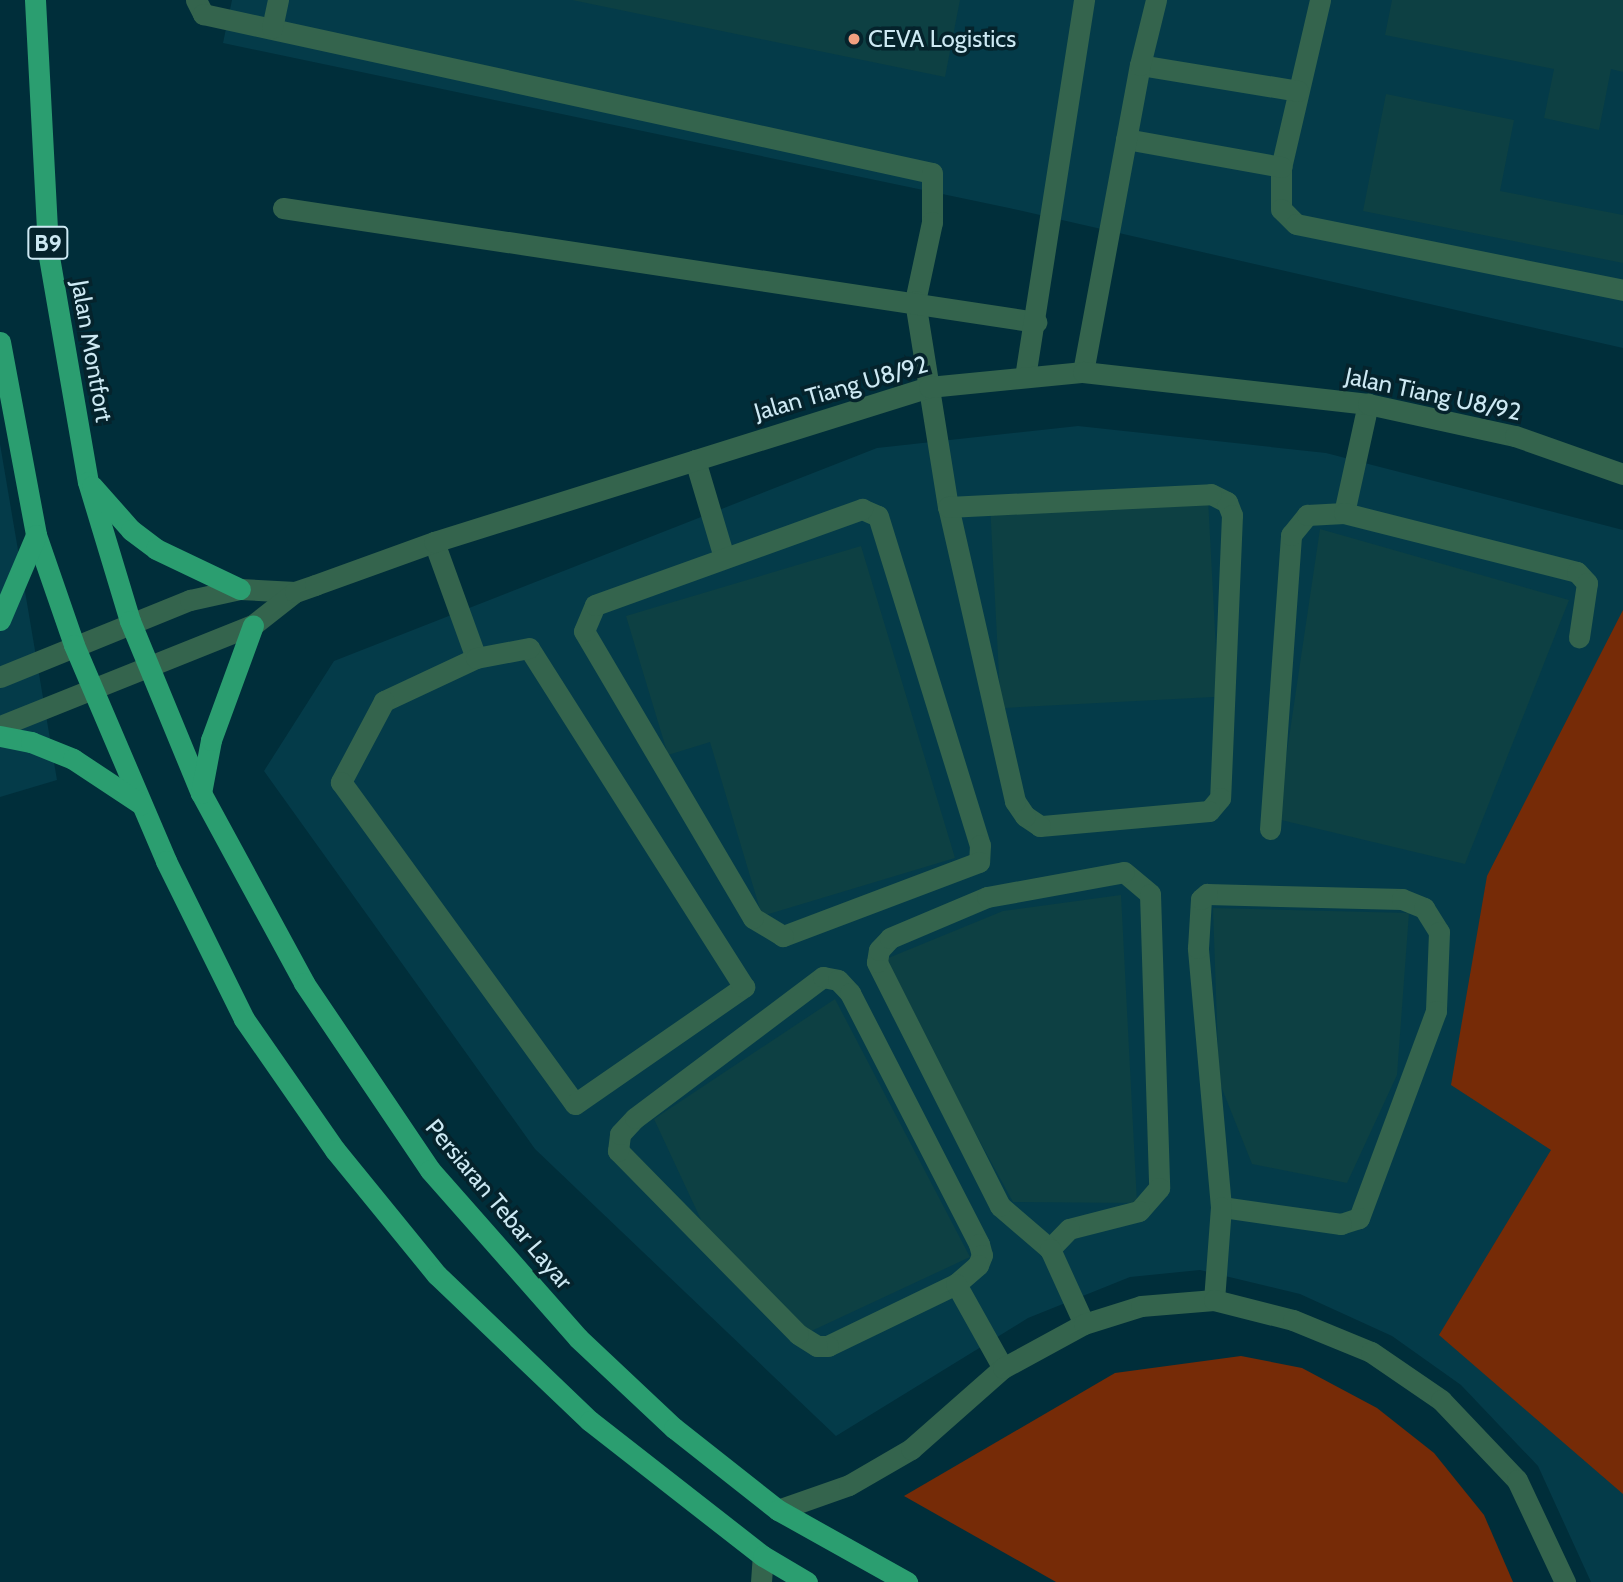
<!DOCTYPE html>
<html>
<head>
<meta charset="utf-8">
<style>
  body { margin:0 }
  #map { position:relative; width:1623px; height:1582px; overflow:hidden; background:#002e3a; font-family:Cabin,sans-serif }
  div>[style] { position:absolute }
  .built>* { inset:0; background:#043b49 }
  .green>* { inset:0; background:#762b07 }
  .building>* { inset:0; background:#0d4043; transform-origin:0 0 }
  .minor>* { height:21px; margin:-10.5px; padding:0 10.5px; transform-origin:10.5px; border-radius:10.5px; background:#34644d }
  .major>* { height:21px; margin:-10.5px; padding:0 10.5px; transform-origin:10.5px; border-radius:10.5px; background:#2b9e70 }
  .dots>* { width:19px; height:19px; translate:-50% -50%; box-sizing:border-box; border:4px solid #05232c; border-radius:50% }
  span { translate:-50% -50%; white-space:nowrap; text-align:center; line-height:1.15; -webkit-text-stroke:7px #05232c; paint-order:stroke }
  .shield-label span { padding:2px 5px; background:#05232c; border:2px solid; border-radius:5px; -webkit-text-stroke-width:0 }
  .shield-label { font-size:23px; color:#cde9f3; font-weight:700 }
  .poi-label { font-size:24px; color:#cde9f3 }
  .left { translate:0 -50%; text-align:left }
  .street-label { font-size:24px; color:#cde9f3 }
</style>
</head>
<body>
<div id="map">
  <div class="built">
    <i style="clip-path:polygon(232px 0,1623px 0,1623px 348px,1009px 208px,223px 43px)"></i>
    <i style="clip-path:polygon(1078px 426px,1326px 453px,1623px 530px,1623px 1582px,1591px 1582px,1538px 1466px,1461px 1385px,1392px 1336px,1300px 1294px,1200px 1270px,1130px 1277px,1028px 1318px,836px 1436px,535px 1149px,264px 771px,334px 661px,877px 448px)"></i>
    <i style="clip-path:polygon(0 444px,57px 780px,0 797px)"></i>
  </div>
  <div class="green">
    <i style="clip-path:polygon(1623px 610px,1623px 1494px,1439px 1335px,1551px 1150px,1451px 1085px,1487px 876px)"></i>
    <i style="clip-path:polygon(1241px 1356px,1302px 1368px,1377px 1408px,1434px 1453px,1484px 1515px,1513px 1582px,1056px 1582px,904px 1496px,1115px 1373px)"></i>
  </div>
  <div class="building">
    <i style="clip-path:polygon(572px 0,960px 0,945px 77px)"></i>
    <i style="clip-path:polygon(1392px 0,1623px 0,1623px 72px,1611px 69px,1599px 130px,1544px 118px,1554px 69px,1385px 35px)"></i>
    <i style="clip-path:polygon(1386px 94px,1514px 120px,1500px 191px,1623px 215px,1623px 263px,1363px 211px)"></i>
    <i style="left:1208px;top:498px;width:199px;height:218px;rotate:87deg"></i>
    <i style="clip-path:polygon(1320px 529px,1569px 600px,1465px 864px,1277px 819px)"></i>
    <i style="clip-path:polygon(861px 546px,955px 858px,762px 916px,710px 742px,668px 755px,626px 616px)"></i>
    <i style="clip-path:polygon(1121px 895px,1137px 1203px,1013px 1202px,881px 961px,1003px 911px)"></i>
    <i style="clip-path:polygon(1213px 908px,1409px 913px,1397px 1075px,1347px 1183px,1252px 1164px,1219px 1081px)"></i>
    <i style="clip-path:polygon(835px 999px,970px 1257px,805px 1334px,703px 1224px,654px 1119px)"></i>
  </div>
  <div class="minor">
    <i style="left:196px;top:0;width:16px;rotate:63deg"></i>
    <i style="left:203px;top:14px;width:746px;rotate:12.3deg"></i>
    <i style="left:932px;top:173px;width:49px;rotate:90deg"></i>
    <i style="left:932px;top:222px;width:81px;rotate:102.1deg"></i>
    <i style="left:915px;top:301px;width:209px;rotate:80.9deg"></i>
    <i style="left:1320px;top:0;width:171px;rotate:103.1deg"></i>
    <i style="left:1281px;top:167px;width:42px;rotate:90deg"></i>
    <i style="left:1281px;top:209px;width:21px;rotate:45deg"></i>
    <i style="left:1296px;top:224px;width:334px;rotate:11.4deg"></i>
    <i style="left:272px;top:28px;width:29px;rotate:-78deg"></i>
    <i style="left:1140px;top:65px;width:160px;rotate:9.3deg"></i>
    <i style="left:1126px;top:139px;width:158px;rotate:10.2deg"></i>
    <i style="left:283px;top:208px;width:762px;rotate:8.61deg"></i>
    <i style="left:1083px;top:372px;width:312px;rotate:-79.5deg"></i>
    <i style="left:1140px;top:65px;width:67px;rotate:-76.2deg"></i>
    <i style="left:1025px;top:377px;width:382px;rotate:-81.1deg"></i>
    <i style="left:695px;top:460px;width:101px;rotate:73.4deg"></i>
    <i style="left:1211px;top:494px;width:18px;rotate:27deg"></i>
    <i style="left:1227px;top:502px;width:14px;rotate:69deg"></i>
    <i style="left:1232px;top:515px;width:283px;rotate:92.4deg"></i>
    <i style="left:1220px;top:798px;width:17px;rotate:130deg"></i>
    <i style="left:1209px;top:811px;width:170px;rotate:174.9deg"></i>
    <i style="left:1040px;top:826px;width:18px;rotate:-146deg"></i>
    <i style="left:1025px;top:816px;width:18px;rotate:-124deg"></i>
    <i style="left:1015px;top:801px;width:302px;rotate:-102.8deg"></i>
    <i style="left:948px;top:507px;width:263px;rotate:-2.8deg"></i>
    <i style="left:862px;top:509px;width:17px;rotate:24deg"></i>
    <i style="left:878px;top:516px;width:344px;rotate:72.8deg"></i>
    <i style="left:980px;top:845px;width:17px;rotate:93deg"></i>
    <i style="left:979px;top:862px;width:210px;rotate:159.3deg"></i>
    <i style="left:783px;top:936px;width:35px;rotate:-149deg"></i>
    <i style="left:753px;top:918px;width:333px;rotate:-120.5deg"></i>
    <i style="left:584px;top:631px;width:28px;rotate:-67deg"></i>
    <i style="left:595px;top:605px;width:284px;rotate:-19.8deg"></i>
    <i style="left:1344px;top:513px;width:112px;rotate:-77.6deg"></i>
    <i style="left:434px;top:542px;width:123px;rotate:70.1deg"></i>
    <i style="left:476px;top:658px;width:102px;rotate:154.9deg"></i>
    <i style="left:384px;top:701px;width:92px;rotate:118deg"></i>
    <i style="left:341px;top:782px;width:398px;rotate:54deg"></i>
    <i style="left:575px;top:1104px;width:206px;rotate:-34.7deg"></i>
    <i style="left:744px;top:987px;width:401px;rotate:-122.4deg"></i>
    <i style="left:529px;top:648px;width:54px;rotate:169.3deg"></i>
    <i style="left:0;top:677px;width:205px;rotate:-22.1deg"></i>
    <i style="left:190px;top:600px;width:51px;rotate:-12.4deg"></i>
    <i style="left:240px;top:589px;width:55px;rotate:3.1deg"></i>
    <i style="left:0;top:726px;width:272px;rotate:-21.8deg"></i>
    <i style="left:253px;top:625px;width:53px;rotate:-38.2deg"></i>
    <i style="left:295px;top:592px;width:21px;rotate:-19deg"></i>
    <i style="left:315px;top:585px;width:127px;rotate:-19.9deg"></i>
    <i style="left:434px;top:542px;width:519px;rotate:-17.39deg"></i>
    <i style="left:929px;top:387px;width:155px;rotate:-5.6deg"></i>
    <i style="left:1083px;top:372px;width:287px;rotate:6.4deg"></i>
    <i style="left:1368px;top:404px;width:150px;rotate:12.3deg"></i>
    <i style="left:1515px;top:436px;width:114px;rotate:19.4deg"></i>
    <i style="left:1270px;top:829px;width:295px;rotate:-85.9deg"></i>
    <i style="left:1291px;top:535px;width:26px;rotate:-51deg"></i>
    <i style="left:1307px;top:515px;width:37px;rotate:-3deg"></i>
    <i style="left:1344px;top:513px;width:240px;rotate:14.2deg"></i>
    <i style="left:1577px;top:572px;width:15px;rotate:48deg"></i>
    <i style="left:1587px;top:583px;width:55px;rotate:98.4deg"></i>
    <i style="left:1124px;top:872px;width:34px;rotate:40deg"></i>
    <i style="left:1150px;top:894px;width:294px;rotate:88.2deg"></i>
    <i style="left:1159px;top:1188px;width:30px;rotate:131deg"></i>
    <i style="left:1139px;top:1211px;width:72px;rotate:165.6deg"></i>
    <i style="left:1069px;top:1229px;width:28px;rotate:134deg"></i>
    <i style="left:1050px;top:1249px;width:66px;rotate:-139.3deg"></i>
    <i style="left:1000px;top:1206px;width:273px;rotate:-116.8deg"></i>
    <i style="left:877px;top:962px;width:12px;rotate:-81deg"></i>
    <i style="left:879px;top:950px;width:16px;rotate:-47deg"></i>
    <i style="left:890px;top:938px;width:105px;rotate:-22.9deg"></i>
    <i style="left:987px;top:897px;width:139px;rotate:-10.3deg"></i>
    <i style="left:1207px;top:894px;width:195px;rotate:1.5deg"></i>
    <i style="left:1402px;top:899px;width:24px;rotate:22deg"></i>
    <i style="left:1424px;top:908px;width:28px;rotate:58deg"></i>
    <i style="left:1439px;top:932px;width:79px;rotate:92.2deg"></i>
    <i style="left:1436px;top:1011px;width:221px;rotate:110.4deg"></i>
    <i style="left:1359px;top:1218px;width:19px;rotate:162deg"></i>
    <i style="left:1341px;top:1224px;width:121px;rotate:-171.9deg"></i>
    <i style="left:1221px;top:1207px;width:260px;rotate:-95.1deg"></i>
    <i style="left:1198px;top:948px;width:49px;rotate:-86.5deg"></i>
    <i style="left:1201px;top:899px;width:8px;rotate:-40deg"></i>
    <i style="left:1050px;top:1249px;width:82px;rotate:65.6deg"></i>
    <i style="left:956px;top:1284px;width:142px;rotate:154.2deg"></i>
    <i style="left:828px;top:1346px;width:11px;rotate:180deg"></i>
    <i style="left:817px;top:1346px;width:22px;rotate:-148deg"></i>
    <i style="left:798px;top:1334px;width:257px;rotate:-134.5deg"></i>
    <i style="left:618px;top:1151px;width:17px;rotate:-83deg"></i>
    <i style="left:620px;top:1134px;width:22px;rotate:-47deg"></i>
    <i style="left:635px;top:1118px;width:235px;rotate:-36.9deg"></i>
    <i style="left:823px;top:977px;width:15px;rotate:11deg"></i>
    <i style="left:838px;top:980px;width:18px;rotate:47deg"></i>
    <i style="left:850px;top:993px;width:282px;rotate:62.8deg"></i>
    <i style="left:979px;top:1244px;width:11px;rotate:75deg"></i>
    <i style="left:982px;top:1255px;width:11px;rotate:112deg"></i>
    <i style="left:978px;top:1265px;width:29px;rotate:139deg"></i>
    <i style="left:956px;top:1284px;width:96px;rotate:60.8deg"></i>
    <i style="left:1214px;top:1300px;width:93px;rotate:-85.7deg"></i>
    <i style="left:778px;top:1510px;width:75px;rotate:-19.4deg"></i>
    <i style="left:849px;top:1485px;width:72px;rotate:-30.1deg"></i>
    <i style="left:911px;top:1449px;width:123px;rotate:-41.4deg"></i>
    <i style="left:1003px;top:1368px;width:92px;rotate:-28.5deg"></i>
    <i style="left:1084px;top:1324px;width:60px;rotate:-17.5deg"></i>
    <i style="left:1141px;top:1306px;width:73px;rotate:-4.7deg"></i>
    <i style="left:1214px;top:1300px;width:81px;rotate:14.2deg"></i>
    <i style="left:1293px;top:1320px;width:84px;rotate:22.3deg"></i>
    <i style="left:1371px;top:1352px;width:85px;rotate:34.4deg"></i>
    <i style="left:1441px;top:1400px;width:110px;rotate:46.5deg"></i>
    <i style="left:1517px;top:1480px;width:113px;rotate:64.8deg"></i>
    <i style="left:761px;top:1582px;width:26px;rotate:-86deg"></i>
  </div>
  <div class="major">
    <i style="left:35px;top:0;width:251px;rotate:87deg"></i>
    <i style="left:48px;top:251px;width:234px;rotate:80.2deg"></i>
    <i style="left:88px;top:482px;width:145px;rotate:73.2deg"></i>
    <i style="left:130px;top:621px;width:186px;rotate:67.6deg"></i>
    <i style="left:201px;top:793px;width:216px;rotate:61.5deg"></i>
    <i style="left:304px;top:983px;width:225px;rotate:56deg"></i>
    <i style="left:430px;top:1170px;width:224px;rotate:48.6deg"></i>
    <i style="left:578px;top:1338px;width:132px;rotate:43.2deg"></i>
    <i style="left:674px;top:1428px;width:132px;rotate:38.3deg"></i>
    <i style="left:778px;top:1510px;width:148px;rotate:29.2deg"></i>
    <i style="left:0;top:342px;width:196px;rotate:79.4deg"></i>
    <i style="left:36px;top:535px;width:116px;rotate:70.9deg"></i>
    <i style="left:74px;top:645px;width:235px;rotate:66.9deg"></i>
    <i style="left:166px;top:861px;width:176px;rotate:63.7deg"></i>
    <i style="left:244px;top:1019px;width:160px;rotate:55.2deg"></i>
    <i style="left:335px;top:1150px;width:161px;rotate:50.8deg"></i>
    <i style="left:437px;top:1275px;width:211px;rotate:43.7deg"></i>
    <i style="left:590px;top:1421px;width:219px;rotate:38deg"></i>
    <i style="left:763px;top:1556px;width:51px;rotate:30.6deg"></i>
    <i style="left:92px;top:486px;width:59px;rotate:48.4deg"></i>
    <i style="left:131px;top:530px;width:31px;rotate:37deg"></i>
    <i style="left:156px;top:549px;width:93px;rotate:25.5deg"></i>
    <i style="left:0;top:620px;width:92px;rotate:-67deg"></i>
    <i style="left:0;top:736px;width:32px;rotate:11deg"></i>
    <i style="left:31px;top:742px;width:45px;rotate:22deg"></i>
    <i style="left:73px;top:759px;width:82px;rotate:33.5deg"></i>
    <i style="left:201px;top:793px;width:54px;rotate:-79.3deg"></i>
    <i style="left:211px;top:740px;width:122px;rotate:-69.9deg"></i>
  </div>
  <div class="dots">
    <i style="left:854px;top:39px;background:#f2a080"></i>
  </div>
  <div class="shield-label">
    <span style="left:48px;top:243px">B9</span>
  </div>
  <div class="poi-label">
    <span class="left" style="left:868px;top:39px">CEVA Logistics</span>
  </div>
  <div class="street-label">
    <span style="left:92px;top:351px;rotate:80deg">Jalan Montfort</span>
    <span style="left:841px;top:388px;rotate:-16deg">Jalan Tiang U8/92</span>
    <span style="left:1433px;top:394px;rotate:12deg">Jalan Tiang U8/92</span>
    <span style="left:499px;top:1204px;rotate:50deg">Persiaran Tebar Layar</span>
  </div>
</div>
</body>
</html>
